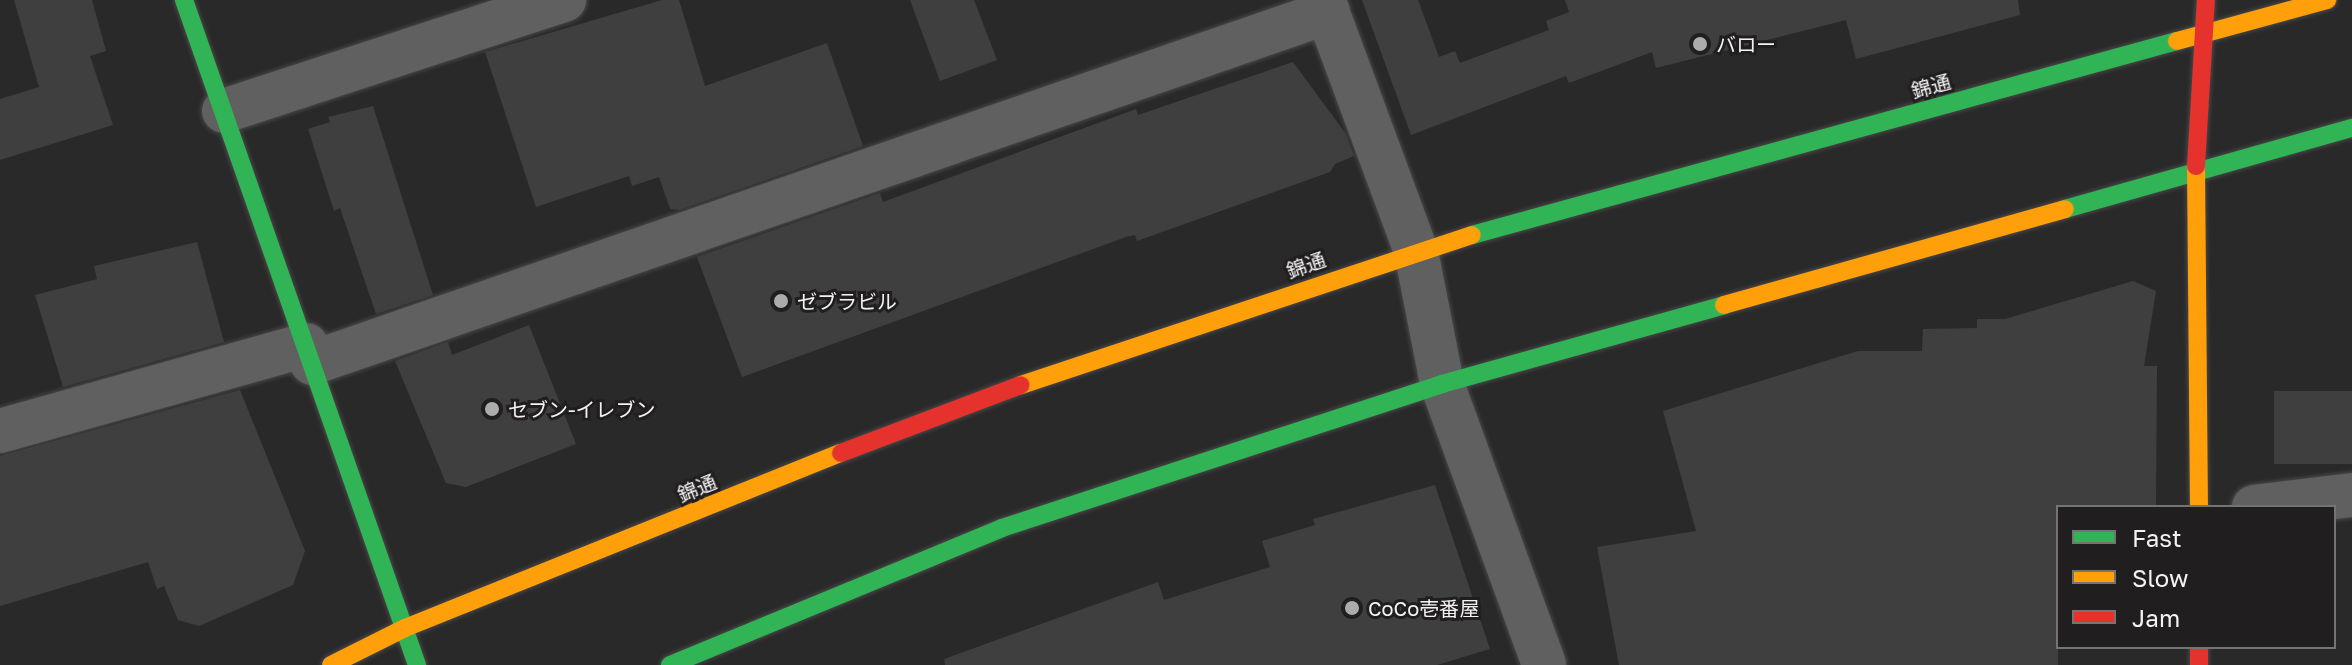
<!DOCTYPE html>
<html>
<head>
<meta charset="utf-8">
<style>
  body { margin:0 }
  #map { position:relative; width:2352px; height:665px; overflow:hidden; background:#2a2929; font-family:"Golos Text","Noto Sans JP",sans-serif }
  div>[style] { position:absolute }
  .building>* { inset:0; background:#403f3f; transform-origin:0 0 }
  .roads { filter:drop-shadow(0 0 2px #484747) drop-shadow(0 0 2px #484747) }
  .street>* { height:44px; margin:-22px; padding:0 22px; transform-origin:22px; border-radius:22px; background:#616060 }
  .fast>* { height:18px; margin:-9px; padding:0 9px; transform-origin:9px; border-radius:9px; background:#30b455 }
  .slow>* { height:18px; margin:-9px; padding:0 9px; transform-origin:9px; border-radius:9px; background:#ff9f0a }
  .jam>* { height:18px; margin:-9px; padding:0 9px; transform-origin:9px; border-radius:9px; background:#e5322d }
  .dots>* { width:22px; height:22px; translate:-50% -50%; box-sizing:border-box; border:4px solid #211e20; border-radius:50% }
  span { translate:-50% -50%; white-space:nowrap; text-align:center; line-height:1.15; -webkit-text-stroke:6px #211e20; paint-order:stroke }
  .poi-label { font-size:20px; color:#f4f2f3 }
  .left { translate:0 -50%; text-align:left }
  .street-label { font-size:20px; color:#f4f2f3 }
  .legend { position:absolute; left:2056px; top:505px; width:280px; height:144px; box-sizing:border-box; background:#211e20; border:2px solid #757374; margin:0; padding:10px 14px; list-style:none; font-size:24px; color:#f4f2f3 }
  .legend li { display:flex; align-items:center; gap:16px; height:40px }
  .legend b { width:40px; border:2px solid #757374 }
</style>
</head>
<body>
<div id="map">
  <div class="building">
    <i style="clip-path:polygon(14px 0,92px 0,106px 51px,90px 56px,113px 125px,0 160px,0 99px,39px 87px)"></i>
    <i style="clip-path:polygon(662px 0,679px 0,705px 86px,827px 43px,863px 146px,679px 210px,670px 209px,659px 177px,632px 186px,629px 176px,536px 207px,485px 52px)"></i>
    <i style="clip-path:polygon(910px 0,974px 0,997px 60px,940px 81px)"></i>
    <i style="clip-path:polygon(1362px 0,1418px 0,1439px 57px,1455px 51px,1460px 63px,1549px 30px,1546px 21px,1569px 12px,1565px 0,2018px 0,2020px 15px,1856px 59px,1846px 20px,1656px 68px,1652px 52px,1569px 83px,1566px 76px,1411px 135px)"></i>
    <i style="clip-path:polygon(1293px 62px,1346px 134px,1354px 156px,1335px 164px,1330px 172px,1137px 241px,1135px 235px,1126px 237px,742px 377px,697px 257px,880px 193px,883px 202px,1136px 109px,1138px 115px)"></i>
    <i style="clip-path:polygon(373px 106px,433px 295px,376px 314px,340px 208px,334px 211px,308px 129px,330px 122px,328px 117px)"></i>
    <i style="clip-path:polygon(197px 242px,224px 342px,63px 387px,35px 295px,97px 279px,94px 266px)"></i>
    <i style="clip-path:polygon(2133px 281px,2156px 291px,2144px 366px,2157px 366px,2156px 507px,2058px 507px,2058px 665px,1619px 665px,1597px 547px,1696px 531px,1663px 411px,1858px 351px,1922px 351px,1923px 329px,1977px 328px,1977px 319px,2005px 319px)"></i>
    <i style="clip-path:polygon(529px 325px,576px 444px,466px 487px,446px 483px,395px 361px,448px 342px,452px 355px)"></i>
    <i style="clip-path:polygon(240px 390px,305px 551px,293px 585px,199px 626px,178px 620px,164px 586px,157px 589px,148px 562px,0 606px,0 456px)"></i>
    <i style="left:2352px;top:391px;width:73px;height:78px;rotate:90deg"></i>
    <i style="clip-path:polygon(1435px 485px,1490px 649px,1437px 665px,945px 665px,944px 659px,1158px 582px,1164px 600px,1270px 567px,1262px 541px,1315px 525px,1313px 519px)"></i>
  </div>
  <div class="roads">
    <div class="street">
      <i style="left:1323px;top:0;width:268px;rotate:69.7deg"></i>
      <i style="left:1416px;top:251px;width:136px;rotate:78.9deg"></i>
      <i style="left:1442px;top:384px;width:299px;rotate:70deg"></i>
      <i style="left:224px;top:111px;width:358px;rotate:-18.1deg"></i>
      <i style="left:312px;top:363px;width:1075px;rotate:-19.06deg"></i>
      <i style="left:0;top:431px;width:318px;rotate:-15.7deg"></i>
      <i style="left:2254px;top:507px;width:99px;rotate:-7deg"></i>
    </div>
    <div class="fast">
      <i style="left:184px;top:0;width:705px;rotate:70.69deg"></i>
      <i style="left:2065px;top:209px;width:298px;rotate:-15.8deg"></i>
      <i style="left:1472px;top:235px;width:731px;rotate:-15.39deg"></i>
      <i style="left:670px;top:665px;width:359px;rotate:-22.4deg"></i>
      <i style="left:1002px;top:528px;width:463px;rotate:-18.1deg"></i>
      <i style="left:1442px;top:384px;width:293px;rotate:-15.6deg"></i>
    </div>
    <div class="slow">
      <i style="left:2177px;top:41px;width:156px;rotate:-15.3deg"></i>
      <i style="left:2196px;top:166px;width:341px;rotate:89.5deg"></i>
      <i style="left:1724px;top:305px;width:354px;rotate:-15.7deg"></i>
      <i style="left:1021px;top:385px;width:475px;rotate:-18.4deg"></i>
      <i style="left:331px;top:665px;width:83px;rotate:-26.6deg"></i>
      <i style="left:405px;top:628px;width:470px;rotate:-21.9deg"></i>
    </div>
    <div class="jam">
      <i style="left:2196px;top:166px;width:166px;rotate:-86.6deg"></i>
      <i style="left:841px;top:453px;width:192px;rotate:-20.7deg"></i>
      <i style="left:2199px;top:647px;width:18px;rotate:90deg"></i>
    </div>
  </div>
  <div class="dots">
    <i style="left:1700px;top:44px;background:#adacac"></i>
    <i style="left:781px;top:301px;background:#adacac"></i>
    <i style="left:492px;top:409px;background:#adacac"></i>
    <i style="left:1352px;top:608px;background:#adacac"></i>
  </div>
  <div class="poi-label">
    <span class="left" style="left:1716px;top:44px">バロー</span>
    <span class="left" style="left:797px;top:301px">ゼブラビル</span>
    <span class="left" style="left:508px;top:409px">セブン-イレブン</span>
    <span class="left" style="left:1368px;top:608px">CoCo壱番屋</span>
  </div>
  <div class="street-label">
    <span style="left:1931px;top:86px;rotate:-15deg">錦通</span>
    <span style="left:1306px;top:265px;rotate:-19deg">錦通</span>
    <span style="left:697px;top:488px;rotate:-22deg">錦通</span>
  </div>
  <ul class="legend">
  <li><b style="height:10px;background:#30b455"></b>Fast</li>
  <li><b style="height:10px;background:#ff9f0a"></b>Slow</li>
  <li><b style="height:10px;background:#e5322d"></b>Jam</li>
  </ul>
</div>
</body>
</html>
